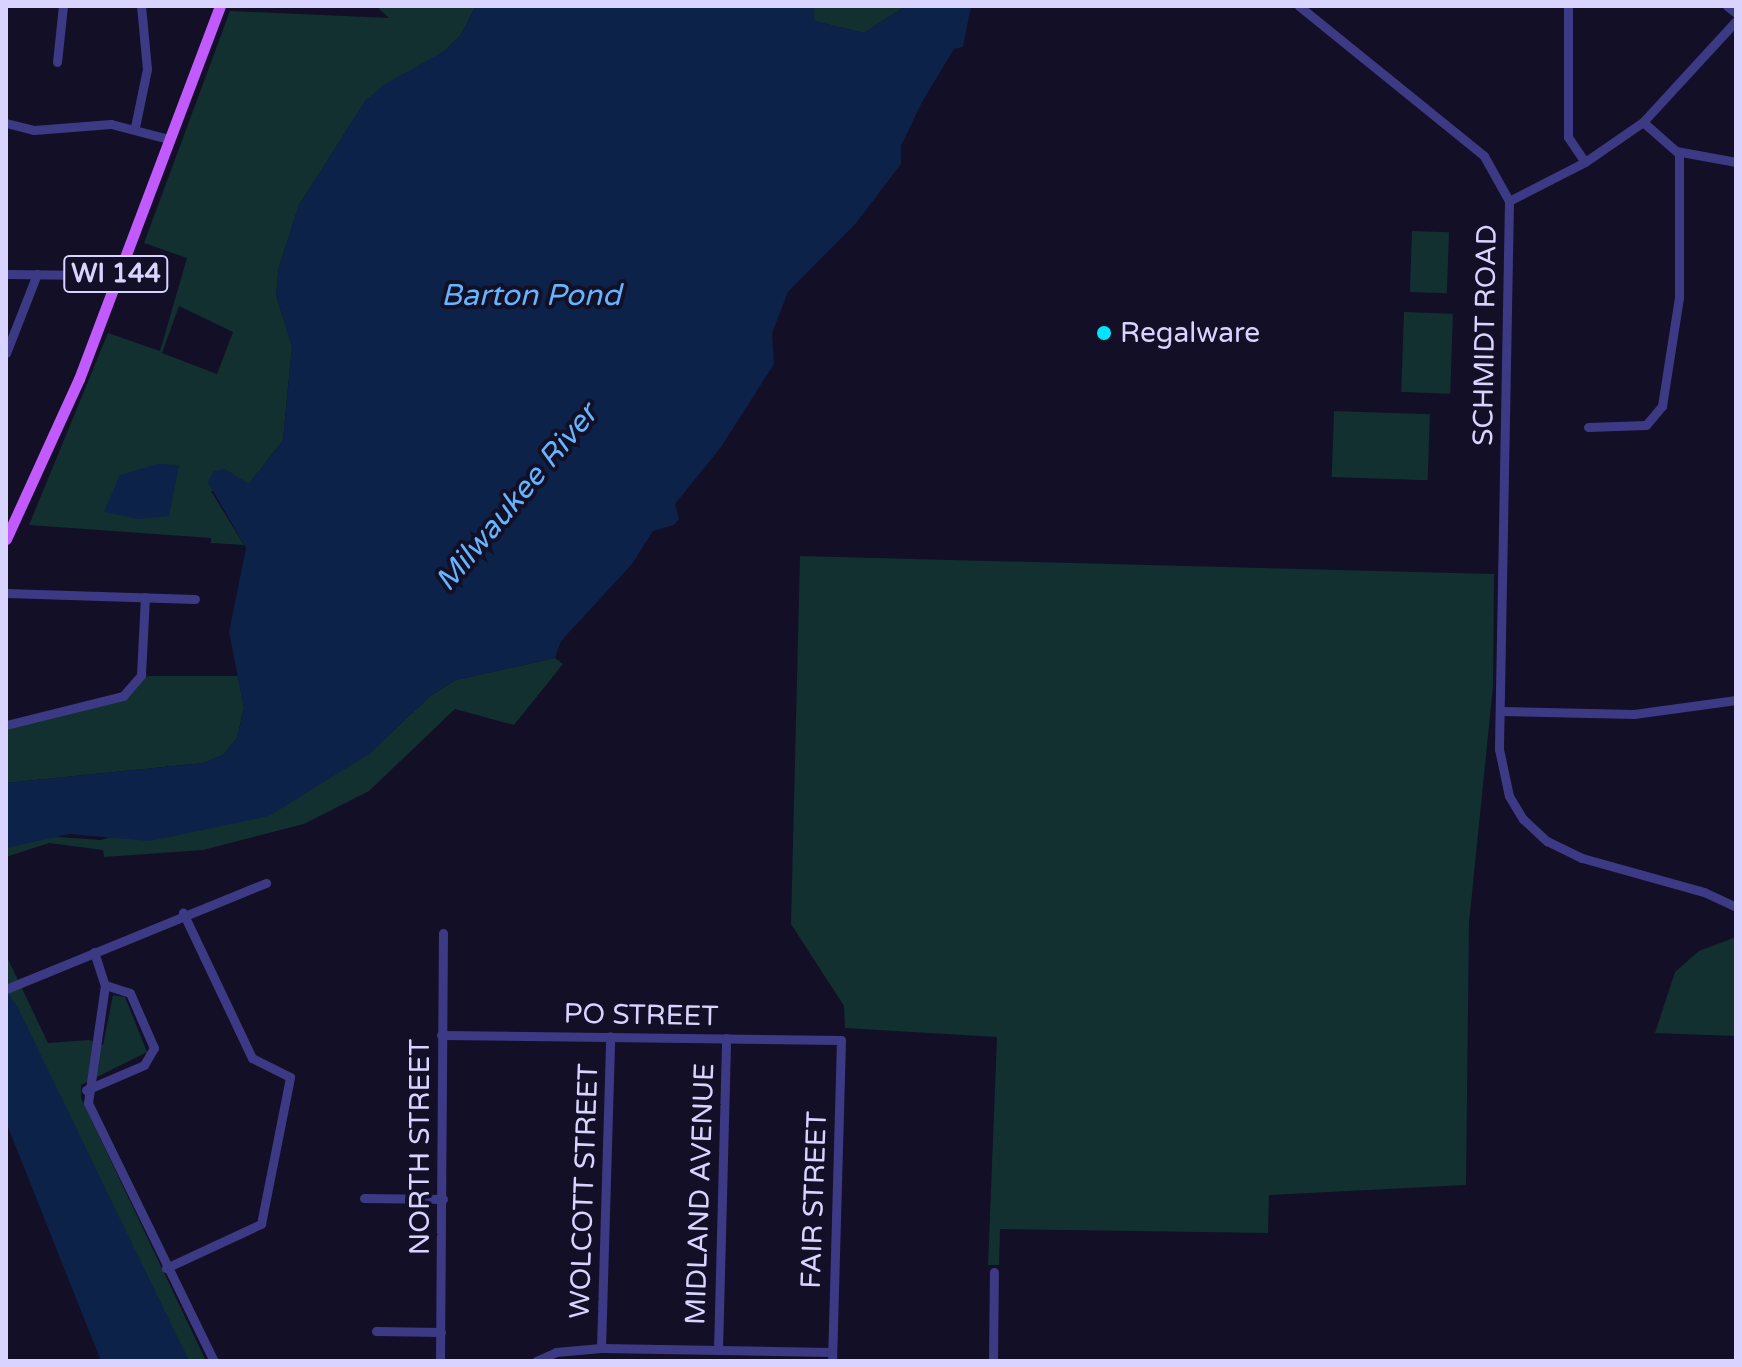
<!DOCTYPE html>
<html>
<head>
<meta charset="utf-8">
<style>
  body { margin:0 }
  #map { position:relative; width:1742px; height:1367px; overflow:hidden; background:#130f26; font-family:"Varela Round",sans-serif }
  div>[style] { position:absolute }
  .green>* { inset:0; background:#12302f; transform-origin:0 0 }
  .water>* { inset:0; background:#0c2248 }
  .minor>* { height:9px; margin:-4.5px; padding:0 4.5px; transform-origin:4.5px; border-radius:4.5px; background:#3d3a85 }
  .major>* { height:11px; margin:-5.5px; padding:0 5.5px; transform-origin:5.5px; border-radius:5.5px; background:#c25bff }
  .dots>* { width:22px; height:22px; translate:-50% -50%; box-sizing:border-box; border:4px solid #130f26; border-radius:50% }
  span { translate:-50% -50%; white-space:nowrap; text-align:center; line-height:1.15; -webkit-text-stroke:8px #130f26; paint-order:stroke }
  .shield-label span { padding:2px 6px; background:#130f26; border:2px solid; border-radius:6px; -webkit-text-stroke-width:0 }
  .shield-label { font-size:26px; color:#d9d4ff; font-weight:700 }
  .poi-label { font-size:28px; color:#d9d4ff }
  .left { translate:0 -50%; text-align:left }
  .street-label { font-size:28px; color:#d9d4ff }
  .water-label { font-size:30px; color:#62b6ff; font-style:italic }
  .frame { position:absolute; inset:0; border:8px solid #d9d4ff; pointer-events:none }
</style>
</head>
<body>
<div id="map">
  <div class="green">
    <i style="clip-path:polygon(evenodd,376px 6px,476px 6px,460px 36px,443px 52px,366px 100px,299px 205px,279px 267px,276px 295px,292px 346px,283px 440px,249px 484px,211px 491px,244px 545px,211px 543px,211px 538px,29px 525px,108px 333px,160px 351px,187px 258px,144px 243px,230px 11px,389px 18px,376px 6px,179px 306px,233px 332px,217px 374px,162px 353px,179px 306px)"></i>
    <i style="clip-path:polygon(813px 6px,906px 6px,864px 33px,814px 21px)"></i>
    <i style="left:1412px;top:231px;width:37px;height:61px;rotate:2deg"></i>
    <i style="left:1404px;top:312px;width:49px;height:80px;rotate:2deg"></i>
    <i style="left:1334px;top:411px;width:96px;height:66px;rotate:2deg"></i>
    <i style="clip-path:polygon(800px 556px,1494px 574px,1493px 686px,1469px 923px,1466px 1185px,1269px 1195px,1268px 1233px,1000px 1229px,999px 1265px,988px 1265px,997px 1037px,845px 1028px,844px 1006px,791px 924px)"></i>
    <i style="clip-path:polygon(555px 658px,563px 664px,514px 725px,455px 709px,369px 791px,304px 824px,203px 850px,104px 857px,103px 850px,49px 843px,6px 857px,6px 848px,45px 836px,101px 840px,369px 754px,430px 696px,456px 680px)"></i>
    <i style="clip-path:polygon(148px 676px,238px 676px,244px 708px,237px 738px,223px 755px,203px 763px,6px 783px,6px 727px,125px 696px)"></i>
    <i style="clip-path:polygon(1736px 937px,1736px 1036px,1655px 1033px,1675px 972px,1699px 951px)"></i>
    <i style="clip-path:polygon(6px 955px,48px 1043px,89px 1040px,103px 1045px,113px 995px,125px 997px,147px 1052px,81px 1085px,81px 1098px,206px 1361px,189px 1361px,6px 991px)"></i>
  </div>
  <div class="water">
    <i style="clip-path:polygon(476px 6px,813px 6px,815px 21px,864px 33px,906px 6px,971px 6px,963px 47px,954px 49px,922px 102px,901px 146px,901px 164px,856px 223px,788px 292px,772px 333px,774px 364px,721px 447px,675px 504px,679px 519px,674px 525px,653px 531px,632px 564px,561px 641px,555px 658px,456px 680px,430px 696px,369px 754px,269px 816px,150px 841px,70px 834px,6px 848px,6px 783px,203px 763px,223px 755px,237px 738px,244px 708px,229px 632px,246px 548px,208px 482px,214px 471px,225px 469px,249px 484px,283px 440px,292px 346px,276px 295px,279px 267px,299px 205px,366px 100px,385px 84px,443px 52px,460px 36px)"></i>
    <i style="clip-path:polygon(157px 464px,179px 465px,169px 516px,140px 519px,104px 512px,120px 475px)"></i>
    <i style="clip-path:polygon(6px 991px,18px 1008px,189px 1361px,101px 1361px,6px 1122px)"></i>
  </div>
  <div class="minor">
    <i style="left:1299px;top:6px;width:238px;rotate:39deg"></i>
    <i style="left:1484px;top:156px;width:51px;rotate:60.9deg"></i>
    <i style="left:1509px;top:201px;width:548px;rotate:91.05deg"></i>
    <i style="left:1499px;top:749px;width:48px;rotate:78deg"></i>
    <i style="left:1509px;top:796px;width:27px;rotate:59deg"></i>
    <i style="left:1523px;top:819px;width:33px;rotate:43deg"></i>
    <i style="left:1547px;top:841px;width:39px;rotate:26deg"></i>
    <i style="left:1582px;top:858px;width:127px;rotate:15.6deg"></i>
    <i style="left:1704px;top:892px;width:35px;rotate:25deg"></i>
    <i style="left:1568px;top:6px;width:131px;rotate:90deg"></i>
    <i style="left:1568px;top:137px;width:30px;rotate:56deg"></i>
    <i style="left:1727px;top:6px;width:11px;rotate:38deg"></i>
    <i style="left:57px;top:62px;width:56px;rotate:-83.9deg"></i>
    <i style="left:1643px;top:122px;width:44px;rotate:41.3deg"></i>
    <i style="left:1676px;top:151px;width:61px;rotate:10.4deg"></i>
    <i style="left:6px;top:123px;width:29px;rotate:14deg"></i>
    <i style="left:34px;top:130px;width:77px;rotate:-4.5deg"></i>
    <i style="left:111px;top:124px;width:59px;rotate:14.7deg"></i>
    <i style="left:135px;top:127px;width:59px;rotate:-78.3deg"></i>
    <i style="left:147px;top:69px;width:63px;rotate:-95.4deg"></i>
    <i style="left:1509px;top:201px;width:85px;rotate:-27.2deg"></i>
    <i style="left:1585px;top:162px;width:70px;rotate:-34.6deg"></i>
    <i style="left:1643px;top:122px;width:137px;rotate:-47.4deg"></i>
    <i style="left:6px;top:274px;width:86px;rotate:0.7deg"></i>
    <i style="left:92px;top:275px;width:23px;rotate:23deg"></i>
    <i style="left:6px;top:353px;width:85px;rotate:-68.6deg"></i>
    <i style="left:1588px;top:427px;width:58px;rotate:-2deg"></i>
    <i style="left:1646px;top:425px;width:25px;rotate:-50deg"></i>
    <i style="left:1662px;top:406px;width:109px;rotate:-81.1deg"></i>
    <i style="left:1679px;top:298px;width:145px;rotate:-90deg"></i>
    <i style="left:6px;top:593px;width:189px;rotate:1.8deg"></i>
    <i style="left:1501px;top:711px;width:133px;rotate:1.3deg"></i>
    <i style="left:1634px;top:714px;width:103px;rotate:-7.8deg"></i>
    <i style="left:6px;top:725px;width:121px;rotate:-13.9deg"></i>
    <i style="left:123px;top:696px;width:28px;rotate:-49deg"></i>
    <i style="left:141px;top:675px;width:78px;rotate:-87.1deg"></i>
    <i style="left:94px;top:952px;width:35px;rotate:72deg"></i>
    <i style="left:105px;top:985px;width:119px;rotate:98.2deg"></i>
    <i style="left:88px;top:1103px;width:287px;rotate:64deg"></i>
    <i style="left:6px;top:989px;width:281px;rotate:-22.2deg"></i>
    <i style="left:441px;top:1035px;width:400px;rotate:0.7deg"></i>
    <i style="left:841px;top:1040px;width:321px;rotate:91.6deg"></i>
    <i style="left:86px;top:1090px;width:63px;rotate:-23.3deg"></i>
    <i style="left:144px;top:1065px;width:20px;rotate:-60deg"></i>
    <i style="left:154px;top:1048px;width:60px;rotate:-113.6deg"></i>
    <i style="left:130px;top:993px;width:26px;rotate:-162deg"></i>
    <i style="left:364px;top:1198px;width:79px;rotate:0.7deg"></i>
    <i style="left:166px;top:1268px;width:105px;rotate:-24.9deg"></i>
    <i style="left:261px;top:1224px;width:150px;rotate:-78.8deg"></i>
    <i style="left:290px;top:1077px;width:42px;rotate:-153.4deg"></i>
    <i style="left:252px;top:1058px;width:161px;rotate:-115.4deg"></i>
    <i style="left:376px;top:1331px;width:65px;rotate:0.9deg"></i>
    <i style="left:601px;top:1348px;width:312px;rotate:-88.3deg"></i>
    <i style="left:718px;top:1350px;width:312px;rotate:-88.5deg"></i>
    <i style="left:440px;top:1361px;width:428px;rotate:-89.6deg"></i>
    <i style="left:536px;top:1361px;width:22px;rotate:-24deg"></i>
    <i style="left:556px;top:1352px;width:45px;rotate:-5.1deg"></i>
    <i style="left:601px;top:1348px;width:231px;rotate:1deg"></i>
    <i style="left:993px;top:1361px;width:89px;rotate:-89.4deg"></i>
  </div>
  <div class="major">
    <i style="left:6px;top:539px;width:176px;rotate:-65.5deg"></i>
    <i style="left:79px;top:379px;width:399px;rotate:-69.3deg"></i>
  </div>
  <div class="dots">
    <i style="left:1104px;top:333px;background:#00e5ff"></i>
  </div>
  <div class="shield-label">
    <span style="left:116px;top:274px">WI 144</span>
  </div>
  <div class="poi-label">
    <span class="left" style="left:1120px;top:333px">Regalware</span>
  </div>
  <div class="street-label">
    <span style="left:1485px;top:335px;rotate:-89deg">SCHMIDT ROAD</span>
    <span style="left:641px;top:1015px;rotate:1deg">PO STREET</span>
    <span style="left:420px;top:1147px;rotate:-90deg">NORTH STREET</span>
    <span style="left:584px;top:1191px;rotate:-88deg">WOLCOTT STREET</span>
    <span style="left:700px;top:1194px;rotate:-88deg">MIDLAND AVENUE</span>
    <span style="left:814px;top:1200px;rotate:-88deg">FAIR STREET</span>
  </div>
  <div class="water-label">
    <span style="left:531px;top:296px">Barton Pond</span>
    <span style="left:517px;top:498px;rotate:-50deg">Milwaukee River</span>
  </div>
  <div class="frame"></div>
</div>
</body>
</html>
